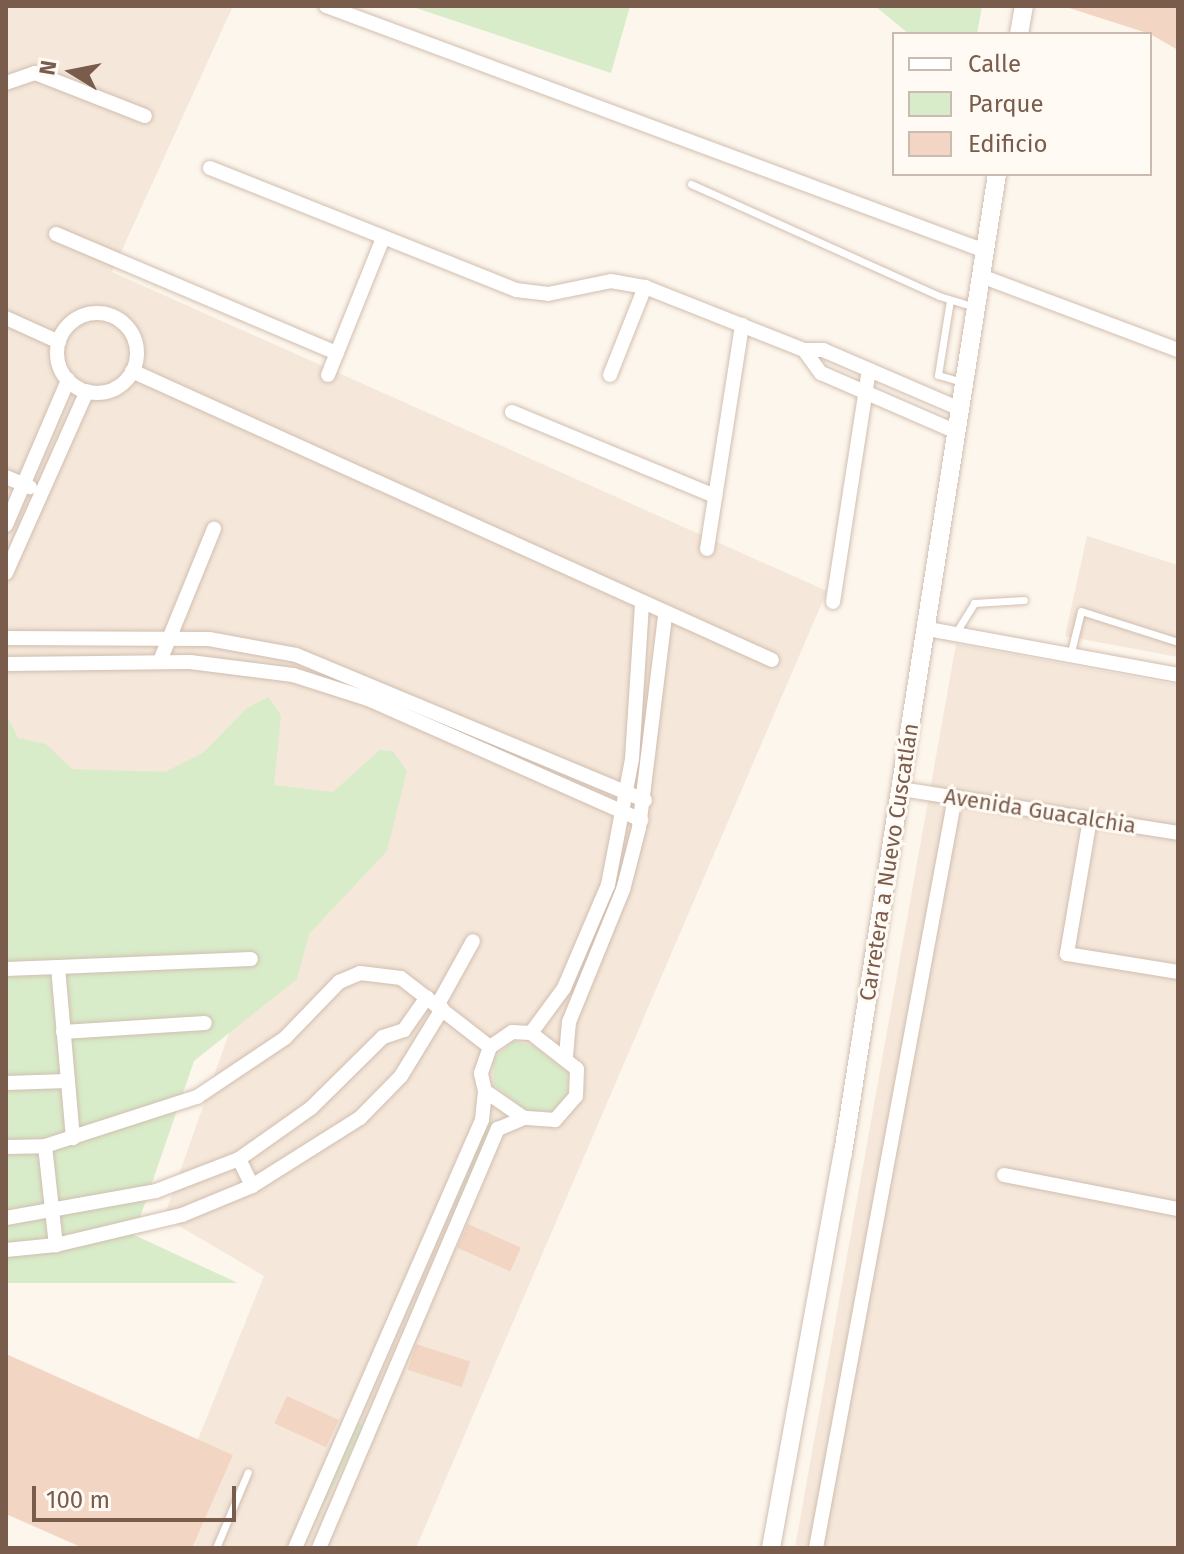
<!DOCTYPE html>
<html>
<head>
<meta charset="utf-8">
<style>
  body { margin:0 }
  #map { position:relative; width:1184px; height:1554px; overflow:hidden; background:#fdf6ec; font-family:"Fira Sans",sans-serif }
  div>[style] { position:absolute }
  .residential>* { inset:0; background:#f5e8da }
  .green>* { inset:0; background:#d8ecc9; transform-origin:0 0 }
  .building>* { inset:0; background:#f3d5c3; transform-origin:0 0 }
  .roads { filter:drop-shadow(0 0 2px #d1beb0) drop-shadow(0 0 2px #d1beb0) }
  .service>* { height:7px; margin:-3.5px; padding:0 3.5px; transform-origin:3.5px; border-radius:3.5px; background:#fff }
  .minor>* { height:14px; margin:-7px; padding:0 7px; transform-origin:7px; border-radius:7px; background:#fff }
  .minor>.ring { margin:-7px; padding:0; box-sizing:content-box; background:none; border:14px solid #fff; border-radius:50% }
  .tertiary>* { height:18px; margin:-9px; padding:0 9px; transform-origin:9px; border-radius:9px; background:#fff }
  span { translate:-50% -50%; white-space:nowrap; text-align:center; line-height:1.15; -webkit-text-stroke:6px #fffaf3; paint-order:stroke }
  .street-label { font-size:22px; color:#7a5c4d }
  .frame { position:absolute; inset:0; border:8px solid #7a5c4d; pointer-events:none }
  .legend { position:absolute; left:892px; top:32px; width:260px; height:144px; box-sizing:border-box; background:#fffaf3; border:2px solid #cabbb1; margin:0; padding:10px 14px; list-style:none; font-size:24px; color:#7a5c4d }
  .legend li { display:flex; align-items:center; gap:16px; height:40px }
  .legend b { width:40px; border:2px solid #cabbb1 }
  .north { position:absolute; left:32px; top:32px; width:80px; height:80px; -webkit-text-stroke:6px #fffaf3; paint-order:stroke; rotate:280deg; font-size:22px; font-weight:700; line-height:32px; text-align:center; color:#7a5c4d }
  .north::after { content:''; display:block; margin:auto; width:28px; height:36px; background:#7a5c4d; clip-path:polygon(50% 0,100% 100%,50% 72%,0 100%) }
  .scale { position:absolute; left:32px; top:1486px; width:204px; height:36px; box-sizing:border-box; border:4px solid #7a5c4d; border-top:0; padding-left:10px; font-size:24px; line-height:28px; white-space:nowrap; color:#7a5c4d; -webkit-text-stroke:6px #fffaf3; paint-order:stroke }
</style>
</head>
<body>
<div id="map">
  <div class="residential">
    <i style="clip-path:polygon(6px 6px,233px 6px,112px 272px,827px 591px,416px 1548px,154px 1548px,264px 1276px,164px 1217px,240px 1002px,6px 883px)"></i>
    <i style="clip-path:polygon(1087px 536px,1178px 565px,1178px 657px,1065px 636px)"></i>
    <i style="clip-path:polygon(956px 644px,1178px 685px,1178px 1548px,795px 1548px)"></i>
  </div>
  <div class="green">
    <i style="clip-path:polygon(410px 6px,630px 6px,611px 73px)"></i>
    <i style="clip-path:polygon(875px 6px,982px 6px,977px 34px,909px 34px)"></i>
    <i style="clip-path:polygon(269px 697px,281px 716px,274px 785px,333px 792px,380px 750px,393px 751px,407px 771px,387px 851px,309px 934px,297px 979px,194px 1061px,134px 1235px,238px 1283px,6px 1283px,6px 714px,18px 738px,46px 744px,72px 769px,165px 772px,203px 753px,247px 708px)"></i>
    <i style="clip-path:polygon(514px 1041px,534px 1046px,567px 1072px,568px 1092px,554px 1111px,527px 1111px,494px 1085px,493px 1058px)"></i>
    <i style="left:488px;top:1121px;width:9px;height:312px;rotate:21deg"></i>
    <i style="left:356px;top:1422px;width:9px;height:137px;rotate:27deg"></i>
  </div>
  <div class="building">
    <i style="clip-path:polygon(1063px 6px,1178px 6px,1178px 50px,1150px 34px)"></i>
    <i style="left:468px;top:1224px;width:58px;height:26px;rotate:24deg"></i>
    <i style="left:416px;top:1344px;width:57px;height:27px;rotate:18deg"></i>
    <i style="clip-path:polygon(6px 1354px,233px 1455px,192px 1548px,83px 1548px,6px 1514px)"></i>
    <i style="left:287px;top:1396px;width:57px;height:30px;rotate:25deg"></i>
  </div>
  <div class="roads">
    <div class="service">
      <i style="left:691px;top:184px;width:272px;rotate:24.3deg"></i>
      <i style="left:939px;top:296px;width:38px;rotate:17deg"></i>
      <i style="left:950px;top:300px;width:76px;rotate:99.1deg"></i>
      <i style="left:938px;top:375px;width:25px;rotate:16deg"></i>
      <i style="left:955px;top:634px;width:36px;rotate:-58deg"></i>
      <i style="left:974px;top:603px;width:50px;rotate:-3.4deg"></i>
      <i style="left:1070px;top:656px;width:46px;rotate:-76.3deg"></i>
      <i style="left:1081px;top:611px;width:102px;rotate:17.7deg"></i>
      <i style="left:216px;top:1548px;width:82px;rotate:-67.2deg"></i>
    </div>
    <div class="minor">
      <i style="left:326px;top:6px;width:703px;rotate:20.39deg"></i>
      <i style="left:6px;top:83px;width:31px;rotate:-19deg"></i>
      <i style="left:35px;top:73px;width:118px;rotate:21.4deg"></i>
      <i style="left:210px;top:168px;width:329px;rotate:21.7deg"></i>
      <i style="left:516px;top:290px;width:32px;rotate:7deg"></i>
      <i style="left:548px;top:294px;width:64px;rotate:-11.7deg"></i>
      <i style="left:611px;top:281px;width:35px;rotate:10deg"></i>
      <i style="left:645px;top:287px;width:171px;rotate:21.6deg"></i>
      <i style="left:804px;top:350px;width:19px"></i>
      <i style="left:823px;top:350px;width:149px;rotate:23.3deg"></i>
      <i style="left:56px;top:234px;width:305px;rotate:23deg"></i>
      <i style="left:981px;top:276px;width:210px;rotate:20.6deg"></i>
      <i class="ring" style="left:57px;top:313px;width:66px;height:66px"></i>
      <i style="left:6px;top:318px;width:58px;rotate:24.4deg"></i>
      <i style="left:804px;top:350px;width:29px;rotate:54deg"></i>
      <i style="left:821px;top:373px;width:148px;rotate:23.5deg"></i>
      <i style="left:132px;top:371px;width:702px;rotate:24.3deg"></i>
      <i style="left:328px;top:375px;width:148px;rotate:-68.1deg"></i>
      <i style="left:610px;top:375px;width:95px;rotate:-68.3deg"></i>
      <i style="left:512px;top:412px;width:220px;rotate:22.5deg"></i>
      <i style="left:6px;top:477px;width:26px;rotate:23deg"></i>
      <i style="left:6px;top:525px;width:158px;rotate:-66.8deg"></i>
      <i style="left:707px;top:549px;width:227px;rotate:-81.1deg"></i>
      <i style="left:6px;top:573px;width:199px;rotate:-66deg"></i>
      <i style="left:833px;top:602px;width:235px;rotate:-81.2deg"></i>
      <i style="left:928px;top:629px;width:254px;rotate:10.4deg"></i>
      <i style="left:6px;top:638px;width:203px;rotate:0.3deg"></i>
      <i style="left:209px;top:639px;width:88px;rotate:10.4deg"></i>
      <i style="left:296px;top:655px;width:378px;rotate:22.6deg"></i>
      <i style="left:160px;top:661px;width:143px;rotate:-67.8deg"></i>
      <i style="left:6px;top:664px;width:184px;rotate:-0.6deg"></i>
      <i style="left:190px;top:662px;width:104px;rotate:7.2deg"></i>
      <i style="left:293px;top:675px;width:79px;rotate:17.7deg"></i>
      <i style="left:368px;top:699px;width:299px;rotate:23.9deg"></i>
      <i style="left:901px;top:789px;width:280px;rotate:9deg"></i>
      <i style="left:1090px;top:819px;width:137px;rotate:99.7deg"></i>
      <i style="left:1067px;top:954px;width:112px;rotate:9.2deg"></i>
      <i style="left:58px;top:967px;width:193px;rotate:-2.4deg"></i>
      <i style="left:6px;top:969px;width:52px;rotate:-2.2deg"></i>
      <i style="left:58px;top:967px;width:172px;rotate:85deg"></i>
      <i style="left:437px;top:1006px;width:74px;rotate:-61deg"></i>
      <i style="left:63px;top:1032px;width:142px;rotate:-3.6deg"></i>
      <i style="left:512px;top:1032px;width:19px;rotate:3deg"></i>
      <i style="left:531px;top:1033px;width:58px;rotate:38deg"></i>
      <i style="left:577px;top:1069px;width:27px;rotate:92deg"></i>
      <i style="left:576px;top:1096px;width:32px;rotate:131deg"></i>
      <i style="left:555px;top:1120px;width:31px;rotate:-176deg"></i>
      <i style="left:524px;top:1118px;width:47px;rotate:-145.3deg"></i>
      <i style="left:485px;top:1091px;width:18px;rotate:-103deg"></i>
      <i style="left:481px;top:1073px;width:28px;rotate:-71deg"></i>
      <i style="left:490px;top:1047px;width:27px;rotate:-34deg"></i>
      <i style="left:531px;top:1033px;width:56px;rotate:-53.7deg"></i>
      <i style="left:564px;top:988px;width:112px;rotate:-66.9deg"></i>
      <i style="left:608px;top:885px;width:128px;rotate:-79.2deg"></i>
      <i style="left:632px;top:759px;width:154px;rotate:-86.3deg"></i>
      <i style="left:566px;top:1056px;width:34px;rotate:-85deg"></i>
      <i style="left:569px;top:1022px;width:143px;rotate:-67.8deg"></i>
      <i style="left:623px;top:890px;width:64px;rotate:-75.5deg"></i>
      <i style="left:639px;top:828px;width:214px;rotate:-83deg"></i>
      <i style="left:6px;top:1083px;width:61px;rotate:-1.9deg"></i>
      <i style="left:45px;top:1146px;width:100px;rotate:83.7deg"></i>
      <i style="left:6px;top:1147px;width:39px;rotate:-1deg"></i>
      <i style="left:45px;top:1146px;width:160px;rotate:-17.9deg"></i>
      <i style="left:197px;top:1097px;width:106px;rotate:-33.8deg"></i>
      <i style="left:285px;top:1038px;width:78px;rotate:-46deg"></i>
      <i style="left:339px;top:982px;width:23px;rotate:-23deg"></i>
      <i style="left:360px;top:973px;width:41px;rotate:7deg"></i>
      <i style="left:401px;top:978px;width:113px;rotate:37.8deg"></i>
      <i style="left:239px;top:1159px;width:30px;rotate:64deg"></i>
      <i style="left:1004px;top:1175px;width:177px;rotate:11.1deg"></i>
      <i style="left:6px;top:1218px;width:152px;rotate:-10.2deg"></i>
      <i style="left:156px;top:1191px;width:89px;rotate:-21.1deg"></i>
      <i style="left:239px;top:1159px;width:88px;rotate:-35.3deg"></i>
      <i style="left:311px;top:1108px;width:101px;rotate:-44.6deg"></i>
      <i style="left:383px;top:1037px;width:22px;rotate:-18deg"></i>
      <i style="left:404px;top:1030px;width:40px;rotate:-55.1deg"></i>
      <i style="left:6px;top:1250px;width:50px;rotate:-5.7deg"></i>
      <i style="left:56px;top:1245px;width:130px;rotate:-13.4deg"></i>
      <i style="left:182px;top:1215px;width:76px;rotate:-22.5deg"></i>
      <i style="left:252px;top:1186px;width:128px;rotate:-32.2deg"></i>
      <i style="left:360px;top:1118px;width:59px;rotate:-45.7deg"></i>
      <i style="left:401px;top:1076px;width:79px;rotate:-58.5deg"></i>
      <i style="left:295px;top:1548px;width:467px;rotate:-66.4deg"></i>
      <i style="left:482px;top:1120px;width:29px;rotate:-84deg"></i>
      <i style="left:319px;top:1548px;width:456px;rotate:-66.9deg"></i>
      <i style="left:498px;top:1129px;width:28px;rotate:-23deg"></i>
      <i style="left:816px;top:1548px;width:764px;rotate:-79.51deg"></i>
    </div>
    <div class="tertiary">
      <i style="left:1019px;top:34px;width:28px;rotate:-80deg"></i>
      <i style="left:771px;top:1548px;width:402px;rotate:-79.7deg"></i>
      <i style="left:843px;top:1153px;width:991px;rotate:-81.06deg"></i>
    </div>
  </div>
  <div class="street-label">
    <span style="left:1040px;top:811px;rotate:9deg">Avenida Guacalchia</span>
    <span style="left:889px;top:862px;rotate:-81deg">Carretera a Nuevo Cuscatlán</span>
  </div>
  <div class="frame"></div>
  <ul class="legend">
  <li><b style="height:10px;background:#fff"></b>Calle</li>
  <li><b style="height:22px;background:#d8ecc9"></b>Parque</li>
  <li><b style="height:22px;background:#f3d5c3"></b>Edificio</li>
  </ul>
  <div class="north">N</div>
  <div class="scale">100 m</div>
</div>
</body>
</html>
